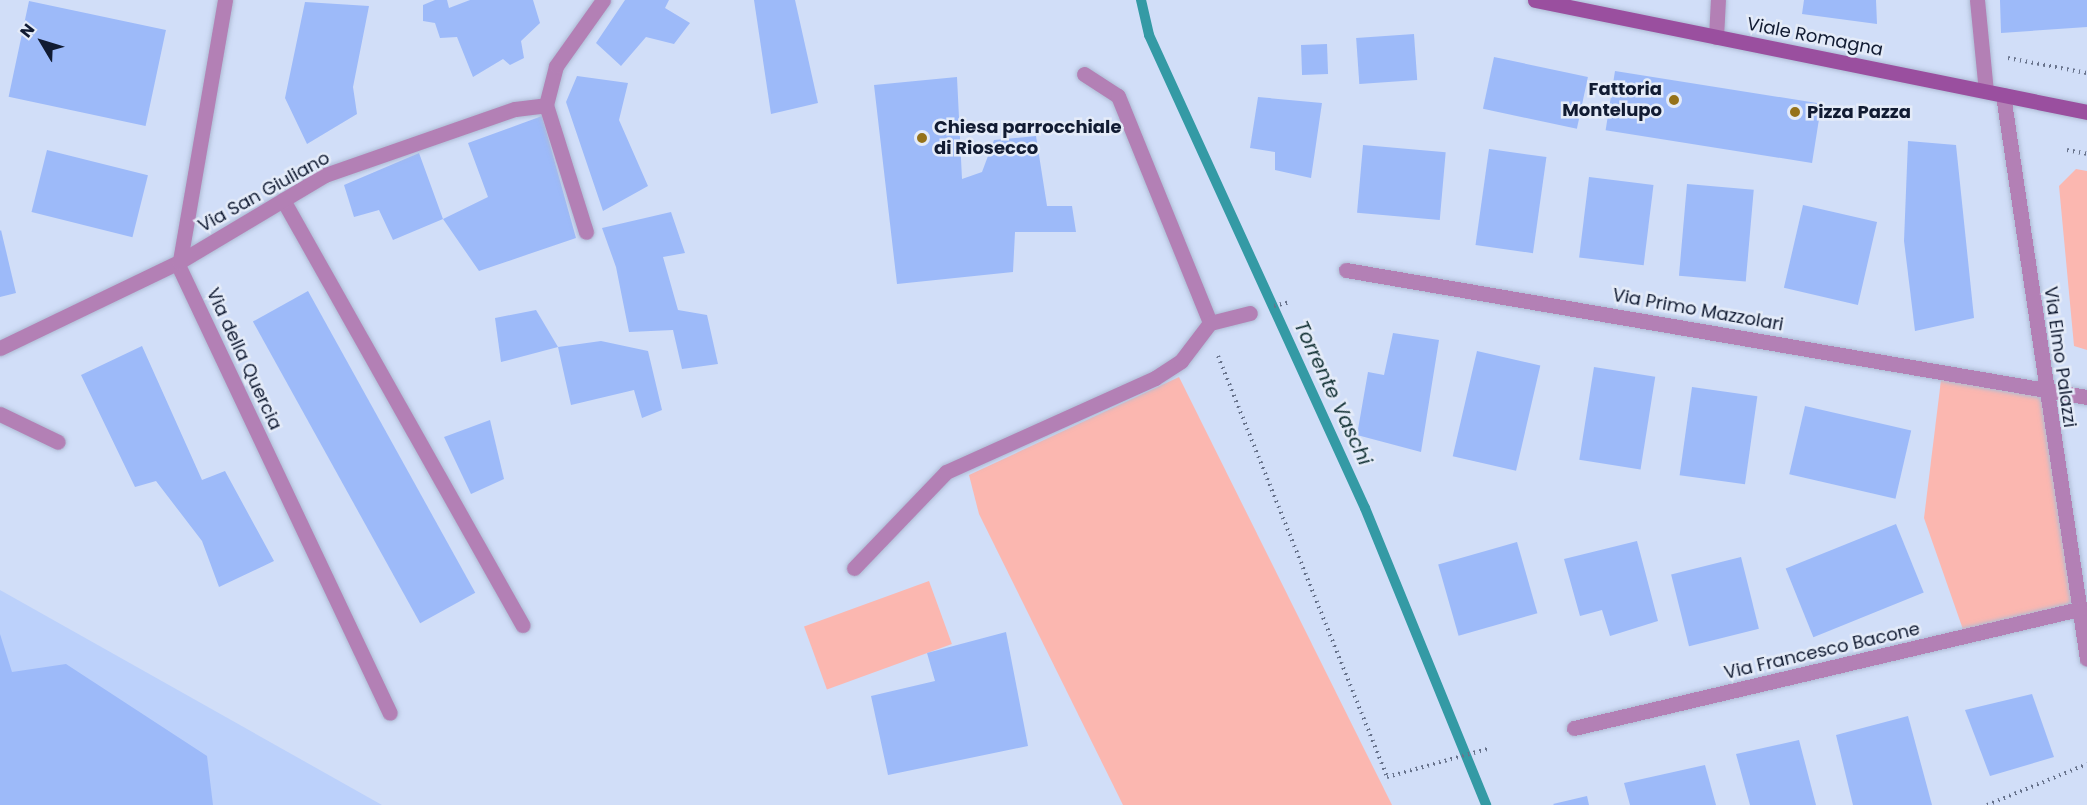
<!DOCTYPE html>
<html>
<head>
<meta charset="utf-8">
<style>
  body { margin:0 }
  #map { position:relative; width:2087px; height:805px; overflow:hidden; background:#d1def8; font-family:Poppins,sans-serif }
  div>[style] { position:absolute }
  .built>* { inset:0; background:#bcd1fb }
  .green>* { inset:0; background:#fbb7b0; transform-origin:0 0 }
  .stream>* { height:10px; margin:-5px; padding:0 5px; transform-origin:5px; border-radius:5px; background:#349aa5 }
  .building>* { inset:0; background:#9dbaf9; transform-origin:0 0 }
  .path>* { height:4px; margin-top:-2px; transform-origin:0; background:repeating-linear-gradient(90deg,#68738c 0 1.5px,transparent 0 6px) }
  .roads { filter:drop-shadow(0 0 2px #aebbd4) drop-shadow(0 0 2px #aebbd4) }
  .service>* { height:15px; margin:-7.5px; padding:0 7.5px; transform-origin:7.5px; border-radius:7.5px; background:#b380b5 }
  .minor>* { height:15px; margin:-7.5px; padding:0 7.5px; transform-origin:7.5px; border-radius:7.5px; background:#b380b5 }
  .tertiary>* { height:15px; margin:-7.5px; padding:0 7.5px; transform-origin:7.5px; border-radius:7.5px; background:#b380b5 }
  .secondary>* { height:15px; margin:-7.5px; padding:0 7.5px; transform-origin:7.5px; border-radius:7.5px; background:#9a4f9f }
  .dots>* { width:16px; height:16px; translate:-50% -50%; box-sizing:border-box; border:3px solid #e4ebf8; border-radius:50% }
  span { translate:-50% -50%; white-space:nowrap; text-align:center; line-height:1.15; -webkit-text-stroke:5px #e4ebf8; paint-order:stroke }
  .street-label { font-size:18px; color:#111b32 }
  .poi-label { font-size:18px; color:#111b32; font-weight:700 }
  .right { translate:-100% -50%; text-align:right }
  .left { translate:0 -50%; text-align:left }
  .water-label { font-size:20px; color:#113033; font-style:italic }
  .north { position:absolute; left:12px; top:12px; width:60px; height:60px; -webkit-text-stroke:4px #e4ebf8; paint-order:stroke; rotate:308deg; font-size:16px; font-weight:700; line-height:24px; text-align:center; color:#111b32 }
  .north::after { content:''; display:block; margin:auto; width:21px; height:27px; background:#111b32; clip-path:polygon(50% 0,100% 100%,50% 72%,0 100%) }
</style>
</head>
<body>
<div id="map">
  <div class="built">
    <i style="clip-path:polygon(0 590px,382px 805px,0 805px)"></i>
  </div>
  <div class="green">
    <i style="clip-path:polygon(2076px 169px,2087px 171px,2087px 350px,2074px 346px,2059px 186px)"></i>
    <i style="clip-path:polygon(1942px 372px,2044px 389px,2079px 609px,1966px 638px,1924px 518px)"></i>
    <i style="clip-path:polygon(1179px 377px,1392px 805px,1123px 805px,979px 514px,969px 475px)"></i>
    <i style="left:929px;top:581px;width:67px;height:133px;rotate:70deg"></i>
  </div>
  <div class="stream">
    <i style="left:1141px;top:0;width:36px;rotate:77deg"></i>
    <i style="left:1149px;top:35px;width:520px;rotate:65.46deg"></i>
    <i style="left:1365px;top:508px;width:321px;rotate:67.8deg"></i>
  </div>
  <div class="building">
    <i style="clip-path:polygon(435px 0,447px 0,449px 8px,470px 0,533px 0,540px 23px,521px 41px,524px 58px,510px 65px,503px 59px,473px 77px,457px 37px,440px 38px,435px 23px,423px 21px,423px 5px)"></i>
    <i style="clip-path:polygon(625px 0,669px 0,665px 8px,690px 23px,674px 44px,646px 37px,621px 66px,596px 43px)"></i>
    <i style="clip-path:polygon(754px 0,795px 0,818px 103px,771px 114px)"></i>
    <i style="clip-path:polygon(1804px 0,1876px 0,1877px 24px,1802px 14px)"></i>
    <i style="clip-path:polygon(2000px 0,2087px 0,2087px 27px,2001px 33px)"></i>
    <i style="left:29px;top:1px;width:140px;height:98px;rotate:12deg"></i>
    <i style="clip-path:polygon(305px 2px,369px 6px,353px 87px,357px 114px,307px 144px,285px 98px)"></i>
    <i style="left:1414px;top:34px;width:46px;height:58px;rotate:86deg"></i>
    <i style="left:1327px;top:44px;width:30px;height:26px;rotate:88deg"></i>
    <i style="left:1494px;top:57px;width:96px;height:53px;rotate:12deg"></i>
    <i style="left:1615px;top:71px;width:209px;height:60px;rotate:9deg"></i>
    <i style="clip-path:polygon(577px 76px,628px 83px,619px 120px,648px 186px,603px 211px,566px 102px)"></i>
    <i style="clip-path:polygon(957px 77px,962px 179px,982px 172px,994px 140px,1036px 136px,1047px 206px,1072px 206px,1076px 232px,1015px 232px,1013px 272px,897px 284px,874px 85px)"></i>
    <i style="clip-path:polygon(1258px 97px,1322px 103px,1311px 178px,1275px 170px,1275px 152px,1250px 148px)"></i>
    <i style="clip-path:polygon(542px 116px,576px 238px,479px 271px,443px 219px,488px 197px,468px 143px)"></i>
    <i style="clip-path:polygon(1908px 141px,1956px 145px,1974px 318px,1915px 331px,1904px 241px)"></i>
    <i style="left:1363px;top:145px;width:83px;height:68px;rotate:5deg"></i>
    <i style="left:1489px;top:149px;width:58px;height:97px;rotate:8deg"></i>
    <i style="left:47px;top:150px;width:104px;height:64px;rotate:14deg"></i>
    <i style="clip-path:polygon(419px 153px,443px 219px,393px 240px,379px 210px,354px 217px,344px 185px)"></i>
    <i style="left:1589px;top:177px;width:65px;height:81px;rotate:7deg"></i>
    <i style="left:1687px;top:184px;width:67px;height:92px;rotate:5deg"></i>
    <i style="left:1803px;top:205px;width:76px;height:85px;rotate:13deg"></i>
    <i style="clip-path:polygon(671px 212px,685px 253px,663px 257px,678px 310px,707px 315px,718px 364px,682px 369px,673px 330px,629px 332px,616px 267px,602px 228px)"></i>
    <i style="clip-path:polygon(1px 230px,16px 293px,0 297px,0 231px)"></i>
    <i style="left:308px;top:291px;width:345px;height:63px;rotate:61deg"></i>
    <i style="clip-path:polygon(536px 310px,558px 347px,501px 362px,495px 318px)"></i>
    <i style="clip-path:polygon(1393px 333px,1439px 340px,1421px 452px,1357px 435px,1368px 372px,1384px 375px)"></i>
    <i style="clip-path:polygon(601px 341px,648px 351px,662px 410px,642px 418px,634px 390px,571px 405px,558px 347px)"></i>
    <i style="clip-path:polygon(142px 346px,202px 480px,225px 471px,274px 561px,219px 587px,202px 541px,156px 481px,135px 487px,81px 375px)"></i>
    <i style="left:1477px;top:351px;width:65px;height:108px;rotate:13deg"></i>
    <i style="left:1594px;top:367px;width:62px;height:94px;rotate:9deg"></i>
    <i style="left:1692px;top:387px;width:66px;height:89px;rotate:8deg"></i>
    <i style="left:1805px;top:406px;width:109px;height:70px;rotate:13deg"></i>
    <i style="clip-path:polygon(490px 420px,504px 479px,471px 494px,444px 437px)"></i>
    <i style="left:1896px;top:524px;width:74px;height:119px;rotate:68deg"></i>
    <i style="clip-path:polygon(1637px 541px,1658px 621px,1610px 636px,1602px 610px,1580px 616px,1564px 559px)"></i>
    <i style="left:1517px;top:542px;width:74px;height:82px;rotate:74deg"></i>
    <i style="left:1741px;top:557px;width:74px;height:72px;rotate:76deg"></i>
    <i style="clip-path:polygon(1006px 632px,1028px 746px,888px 775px,871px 696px,935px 681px,927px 653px)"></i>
    <i style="clip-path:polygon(0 634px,12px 672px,66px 664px,207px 756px,213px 805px,0 805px)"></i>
    <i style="clip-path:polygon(2032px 694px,2054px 757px,1990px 776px,1965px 710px)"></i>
    <i style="clip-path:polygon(1908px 716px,1932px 805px,1853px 805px,1836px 735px)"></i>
    <i style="clip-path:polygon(1799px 740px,1816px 805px,1750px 805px,1736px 754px)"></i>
    <i style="clip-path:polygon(1705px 765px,1716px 805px,1630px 805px,1624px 783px)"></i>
    <i style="clip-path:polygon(1587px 796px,1589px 805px,1554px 805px,1553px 804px)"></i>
  </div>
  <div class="path">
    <i style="left:2008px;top:58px;width:80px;rotate:10.8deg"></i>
    <i style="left:2067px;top:150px;width:20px;rotate:11deg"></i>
    <i style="left:1274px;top:306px;width:16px;rotate:-14deg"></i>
    <i style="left:1218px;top:356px;width:454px;rotate:68.1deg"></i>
    <i style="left:1387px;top:777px;width:104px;rotate:-15.6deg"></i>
    <i style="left:1987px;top:805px;width:108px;rotate:-22.3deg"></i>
  </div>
  <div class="roads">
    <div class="service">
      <i style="left:1084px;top:74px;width:40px;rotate:32.9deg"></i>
      <i style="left:1118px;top:96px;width:245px;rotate:67.9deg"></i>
      <i style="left:283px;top:200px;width:488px;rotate:60.6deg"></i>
      <i style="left:854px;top:568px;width:133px;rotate:-46.2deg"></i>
      <i style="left:946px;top:472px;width:229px;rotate:-24.2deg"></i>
      <i style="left:1155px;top:378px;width:31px;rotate:-33deg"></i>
      <i style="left:1181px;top:361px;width:48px;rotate:-52.7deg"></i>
      <i style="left:1210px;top:323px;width:41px;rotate:-14deg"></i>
    </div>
    <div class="minor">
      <i style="left:225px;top:0;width:271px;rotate:99.8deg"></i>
      <i style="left:179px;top:267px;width:493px;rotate:64.7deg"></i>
      <i style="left:1977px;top:0;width:91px;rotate:84.4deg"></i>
      <i style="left:2003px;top:95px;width:570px;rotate:81.53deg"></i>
      <i style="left:546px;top:105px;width:133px;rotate:72.5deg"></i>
      <i style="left:1346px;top:270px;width:752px;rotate:9.73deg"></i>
      <i style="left:0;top:348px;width:199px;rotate:-25.7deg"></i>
      <i style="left:179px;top:262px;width:170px;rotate:-30.8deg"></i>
      <i style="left:325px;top:175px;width:201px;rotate:-19.2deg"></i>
      <i style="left:515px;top:109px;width:31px;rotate:-7deg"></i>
      <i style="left:546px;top:105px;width:40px;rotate:-75.6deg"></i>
      <i style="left:556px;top:66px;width:81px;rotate:-54.5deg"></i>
      <i style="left:0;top:414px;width:64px;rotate:25.8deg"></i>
      <i style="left:1574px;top:728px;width:519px;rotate:-13.26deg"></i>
    </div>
    <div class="tertiary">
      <i style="left:1716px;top:37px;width:37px;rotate:-87deg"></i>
    </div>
    <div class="secondary">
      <i style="left:1535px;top:0;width:563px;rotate:11.47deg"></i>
    </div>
  </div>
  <div class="dots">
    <i style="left:1674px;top:100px;background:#95721a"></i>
    <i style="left:1795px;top:112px;background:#95721a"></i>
    <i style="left:922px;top:138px;background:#95721a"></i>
  </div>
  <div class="street-label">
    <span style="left:1815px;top:37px;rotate:11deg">Viale Romagna</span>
    <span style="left:264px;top:192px;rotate:-29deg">Via San Giuliano</span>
    <span style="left:1698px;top:310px;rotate:10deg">Via Primo Mazzolari</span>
    <span style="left:2060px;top:357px;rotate:82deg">Via Elmo Palazzi</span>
    <span style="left:244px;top:359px;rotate:65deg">Via della Quercia</span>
    <span style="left:1822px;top:651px;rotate:-13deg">Via Francesco Bacone</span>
  </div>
  <div class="poi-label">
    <span class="right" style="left:1662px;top:100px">Fattoria<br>Montelupo</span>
    <span class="left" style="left:1807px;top:112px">Pizza Pazza</span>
    <span class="left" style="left:934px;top:138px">Chiesa parrocchiale<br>di Riosecco</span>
  </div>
  <div class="water-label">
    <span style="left:1333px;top:393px;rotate:65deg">Torrente Vaschi</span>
  </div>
  <div class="north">N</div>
</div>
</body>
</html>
